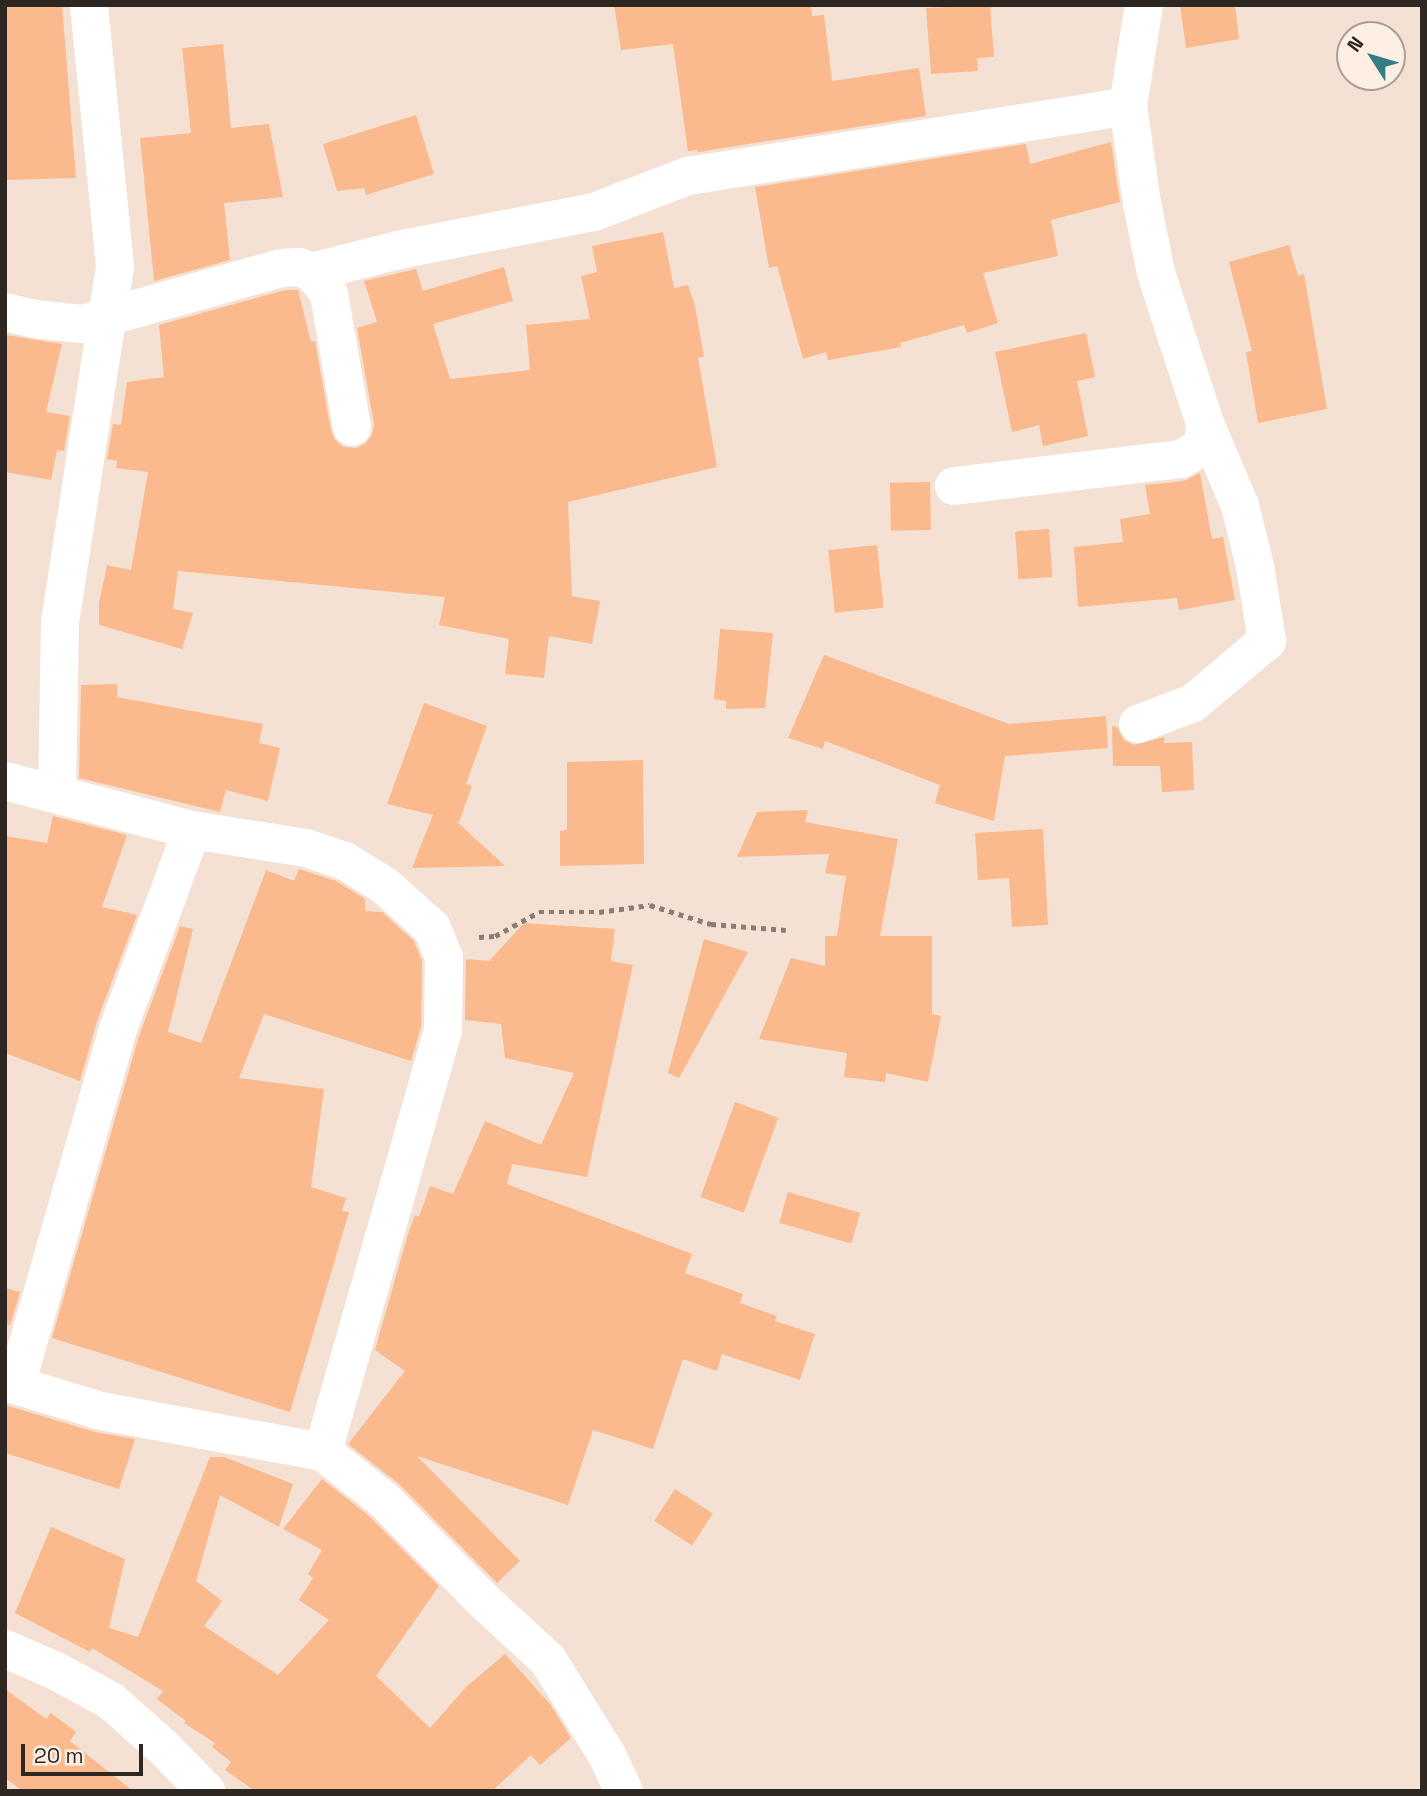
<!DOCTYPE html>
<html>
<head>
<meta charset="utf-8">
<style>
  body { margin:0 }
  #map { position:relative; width:1427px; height:1796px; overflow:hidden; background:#f4e1d4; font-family:"Space Grotesk",sans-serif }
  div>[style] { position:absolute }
  .building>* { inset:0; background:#faba8e; transform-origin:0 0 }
  .path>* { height:4.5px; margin-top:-2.25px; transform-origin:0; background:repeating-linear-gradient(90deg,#897d74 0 5px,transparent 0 10px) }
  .minor>* { height:38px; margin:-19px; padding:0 19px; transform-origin:19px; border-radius:19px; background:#fff }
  span { translate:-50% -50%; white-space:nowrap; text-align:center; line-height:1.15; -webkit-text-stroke:5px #feefe5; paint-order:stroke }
  .frame { position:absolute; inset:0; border:7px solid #2d2621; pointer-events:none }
  .north { position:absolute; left:1336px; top:21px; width:70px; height:70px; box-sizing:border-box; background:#feefe5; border:2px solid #aa9f97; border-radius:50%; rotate:307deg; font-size:19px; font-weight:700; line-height:28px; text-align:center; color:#2d2621 }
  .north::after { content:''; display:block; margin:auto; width:24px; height:32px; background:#357d84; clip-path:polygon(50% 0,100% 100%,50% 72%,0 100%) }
  .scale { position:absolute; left:21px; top:1744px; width:122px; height:32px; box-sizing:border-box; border:4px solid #2d2621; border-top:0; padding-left:9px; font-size:21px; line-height:24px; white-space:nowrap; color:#2d2621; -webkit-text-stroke:5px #feefe5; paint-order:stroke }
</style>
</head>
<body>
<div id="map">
  <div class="building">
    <i style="clip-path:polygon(5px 5px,62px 5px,76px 178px,5px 180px)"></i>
    <i style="clip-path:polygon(614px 5px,811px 5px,812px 16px,824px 15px,832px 81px,919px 68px,926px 116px,698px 152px,697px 150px,688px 151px,673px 44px,621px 50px)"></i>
    <i style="clip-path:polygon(990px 5px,994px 57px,977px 58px,978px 71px,931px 74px,926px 8px)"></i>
    <i style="clip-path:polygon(1180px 5px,1235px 5px,1239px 39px,1186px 48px)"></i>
    <i style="clip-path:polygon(223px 44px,231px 128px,269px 124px,283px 197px,224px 203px,230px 260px,154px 281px,140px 138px,191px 133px,182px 48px)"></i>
    <i style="clip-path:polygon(416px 115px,434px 174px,366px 195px,364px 188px,337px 191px,323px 144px)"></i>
    <i style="clip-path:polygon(1111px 142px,1120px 202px,1051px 220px,1058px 256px,983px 273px,998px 323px,967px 333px,964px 325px,900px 343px,901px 347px,828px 360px,826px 352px,803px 359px,777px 266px,769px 268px,755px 187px,1026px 144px,1030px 164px)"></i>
    <i style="clip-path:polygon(663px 232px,674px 288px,688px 285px,695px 306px,704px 357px,698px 358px,717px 467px,568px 502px,572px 596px,600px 601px,592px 644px,549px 636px,544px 678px,505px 674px,509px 639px,439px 625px,445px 597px,178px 571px,173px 609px,193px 613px,182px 649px,99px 625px,99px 603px,107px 565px,131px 570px,148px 472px,116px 468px,117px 461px,107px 459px,113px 424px,121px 425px,127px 382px,164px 377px,159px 325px,285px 290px,298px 290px,311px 342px,315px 341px,331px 431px,335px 440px,344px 447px,356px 448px,365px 444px,372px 435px,374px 424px,357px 328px,377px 322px,364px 281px,416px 269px,423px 291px,504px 267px,513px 301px,433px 324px,450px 379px,530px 370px,526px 325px,590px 319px,581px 276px,597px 272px,592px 246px)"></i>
    <i style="clip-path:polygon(1289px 245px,1298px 276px,1304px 274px,1327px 409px,1258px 423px,1246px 352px,1252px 351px,1229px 262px)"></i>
    <i style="clip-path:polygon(1086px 333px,1095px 377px,1077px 381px,1088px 436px,1043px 446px,1039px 425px,1012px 432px,995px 352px)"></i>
    <i style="clip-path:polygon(5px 335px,62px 344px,46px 412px,70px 416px,64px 451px,57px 450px,51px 480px,5px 472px)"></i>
    <i style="clip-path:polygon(1200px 473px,1212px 539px,1223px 537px,1235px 600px,1179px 610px,1177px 598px,1078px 607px,1074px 547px,1123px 542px,1120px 519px,1150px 514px,1145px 485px,1184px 481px)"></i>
    <i style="left:930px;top:482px;width:48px;height:40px;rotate:89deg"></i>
    <i style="left:1049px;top:529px;width:48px;height:34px;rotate:86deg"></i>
    <i style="left:877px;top:545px;width:63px;height:49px;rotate:84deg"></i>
    <i style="clip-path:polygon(720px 629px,773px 633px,765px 708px,726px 709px,726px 701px,714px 699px)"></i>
    <i style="clip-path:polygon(824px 655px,1009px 724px,1106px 716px,1108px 748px,1005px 756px,994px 821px,935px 803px,940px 785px,825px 741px,823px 749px,788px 738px)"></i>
    <i style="clip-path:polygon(117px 684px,117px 697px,263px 724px,259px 743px,280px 748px,268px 801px,226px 790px,220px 812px,79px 778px,81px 685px)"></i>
    <i style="clip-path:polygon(424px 703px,487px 726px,466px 784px,472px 786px,459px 822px,456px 821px,505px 866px,412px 868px,433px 815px,387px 804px)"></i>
    <i style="clip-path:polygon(1112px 726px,1117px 727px,1124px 740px,1134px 745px,1164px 737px,1164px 743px,1192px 742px,1194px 790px,1162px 792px,1160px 766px,1113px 766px)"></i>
    <i style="clip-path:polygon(643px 760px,644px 864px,560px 866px,560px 831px,567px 830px,567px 762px)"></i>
    <i style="clip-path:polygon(808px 810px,805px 822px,898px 839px,880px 936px,932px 936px,932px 1014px,941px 1016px,928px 1082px,886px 1073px,885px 1082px,844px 1077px,847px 1053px,759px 1039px,791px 958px,825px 966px,825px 936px,837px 936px,846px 876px,825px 873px,829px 854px,737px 857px,757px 812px)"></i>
    <i style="clip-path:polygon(53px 816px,127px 835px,102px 907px,137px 915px,97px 1021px,80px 1081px,5px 1053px,5px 836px,47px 843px)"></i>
    <i style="clip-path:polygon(1043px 829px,1048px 925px,1012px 927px,1009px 878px,978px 880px,975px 833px)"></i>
    <i style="clip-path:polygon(299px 869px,336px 881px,365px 899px,365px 911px,382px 912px,414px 941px,422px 961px,421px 1027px,411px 1061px,264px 1014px,239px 1078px,324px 1089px,311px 1187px,346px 1198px,342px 1211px,349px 1212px,290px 1412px,52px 1338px,139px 1036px,180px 926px,193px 929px,168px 1032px,201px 1043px,266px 870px,294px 881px)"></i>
    <i style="clip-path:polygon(524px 923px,615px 929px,611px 961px,633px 965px,587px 1177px,512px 1164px,507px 1184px,692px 1254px,685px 1273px,743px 1294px,740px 1303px,777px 1316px,775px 1321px,815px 1334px,800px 1380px,722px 1354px,717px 1371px,683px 1359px,653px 1449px,593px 1430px,568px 1505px,417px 1456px,520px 1561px,497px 1583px,399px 1484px,348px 1444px,405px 1371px,375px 1350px,408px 1234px,415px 1215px,419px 1217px,430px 1186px,453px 1194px,485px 1121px,541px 1145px,574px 1073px,505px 1058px,501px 1024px,465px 1020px,466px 959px,489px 961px)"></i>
    <i style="clip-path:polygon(704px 939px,748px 952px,679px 1078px,668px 1073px)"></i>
    <i style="left:735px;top:1102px;width:46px;height:101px;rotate:20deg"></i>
    <i style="left:788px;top:1192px;width:75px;height:32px;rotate:16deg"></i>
    <i style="clip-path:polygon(5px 1288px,20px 1292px,10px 1325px,5px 1324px)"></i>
    <i style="clip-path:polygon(5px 1405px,95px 1432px,135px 1439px,119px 1489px,5px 1453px)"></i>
    <i style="clip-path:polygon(210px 1457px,224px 1457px,293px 1484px,279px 1527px,220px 1495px,196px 1581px,222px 1601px,204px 1626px,278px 1675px,329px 1620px,299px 1600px,313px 1578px,308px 1574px,322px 1550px,283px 1529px,322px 1479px,369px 1516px,439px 1586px,376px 1676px,430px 1728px,466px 1687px,505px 1654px,550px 1704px,571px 1738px,540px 1765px,531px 1755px,492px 1791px,255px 1791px,225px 1770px,231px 1762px,212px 1747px,215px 1743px,184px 1723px,186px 1721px,157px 1699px,163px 1691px,92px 1648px,90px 1652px,15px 1613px,51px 1527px,125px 1559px,109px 1628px,138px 1637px)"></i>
    <i style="left:675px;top:1489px;width:45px;height:38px;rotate:33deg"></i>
    <i style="clip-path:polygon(5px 1689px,46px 1719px,51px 1713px,76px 1732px,70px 1741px,133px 1791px,23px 1791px,5px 1778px)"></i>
  </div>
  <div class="path">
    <i style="left:479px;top:937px;width:16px;rotate:-4deg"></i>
    <i style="left:495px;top:936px;width:50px;rotate:-28.6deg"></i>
    <i style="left:539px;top:912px;width:60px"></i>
    <i style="left:599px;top:912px;width:51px;rotate:-7.8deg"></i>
    <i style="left:650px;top:905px;width:64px;rotate:17.3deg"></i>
    <i style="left:711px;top:924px;width:75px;rotate:4.6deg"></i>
  </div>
  <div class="minor">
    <i style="left:312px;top:272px;width:89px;rotate:-14.3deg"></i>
    <i style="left:398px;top:250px;width:200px;rotate:-11deg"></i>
    <i style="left:594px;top:212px;width:101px;rotate:-21deg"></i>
    <i style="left:688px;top:176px;width:446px;rotate:-9deg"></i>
    <i style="left:5px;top:312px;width:31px;rotate:13deg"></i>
    <i style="left:35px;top:319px;width:47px;rotate:6.1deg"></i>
    <i style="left:82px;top:324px;width:207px;rotate:-15.7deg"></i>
    <i style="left:281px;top:268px;width:18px;rotate:-3deg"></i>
    <i style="left:299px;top:267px;width:14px;rotate:21deg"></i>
    <i style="left:312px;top:272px;width:28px;rotate:52deg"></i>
    <i style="left:329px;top:294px;width:135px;rotate:80.2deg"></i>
    <i style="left:954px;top:486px;width:229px;rotate:-6.8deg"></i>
    <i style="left:1181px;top:459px;width:22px;rotate:-30deg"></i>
    <i style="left:1200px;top:448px;width:8px;rotate:-60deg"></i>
    <i style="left:1204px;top:441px;width:18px;rotate:-87deg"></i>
    <i style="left:1138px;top:724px;width:59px;rotate:-20.9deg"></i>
    <i style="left:1193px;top:703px;width:97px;rotate:-40deg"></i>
    <i style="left:1267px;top:641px;width:76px;rotate:-99.1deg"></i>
    <i style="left:1255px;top:566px;width:62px;rotate:-104deg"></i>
    <i style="left:1240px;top:506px;width:90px;rotate:-112.9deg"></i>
    <i style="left:1205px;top:423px;width:83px;rotate:-108.2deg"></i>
    <i style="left:1179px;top:344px;width:75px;rotate:-107.9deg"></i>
    <i style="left:1156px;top:273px;width:71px;rotate:-101.3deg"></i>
    <i style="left:1142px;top:203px;width:98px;rotate:-98.2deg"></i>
    <i style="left:1128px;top:106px;width:102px;rotate:-81deg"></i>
    <i style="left:5px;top:781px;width:193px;rotate:14.7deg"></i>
    <i style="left:192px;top:830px;width:115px;rotate:9deg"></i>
    <i style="left:306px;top:848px;width:41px;rotate:18.4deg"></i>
    <i style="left:345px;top:861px;width:47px;rotate:32deg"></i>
    <i style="left:385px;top:886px;width:63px;rotate:41.8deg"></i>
    <i style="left:432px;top:928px;width:31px;rotate:68deg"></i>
    <i style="left:444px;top:957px;width:73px;rotate:90.8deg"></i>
    <i style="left:443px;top:1030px;width:439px;rotate:105.9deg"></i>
    <i style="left:57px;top:794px;width:172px;rotate:-89deg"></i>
    <i style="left:60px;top:622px;width:360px;rotate:-81.2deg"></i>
    <i style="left:115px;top:266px;width:262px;rotate:-95.7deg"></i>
    <i style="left:5px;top:1382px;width:100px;rotate:16.8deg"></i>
    <i style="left:101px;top:1411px;width:226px;rotate:10.5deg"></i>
    <i style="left:323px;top:1452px;width:78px;rotate:38.2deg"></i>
    <i style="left:384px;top:1500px;width:145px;rotate:45.3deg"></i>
    <i style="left:486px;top:1603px;width:84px;rotate:42.6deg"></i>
    <i style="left:548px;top:1660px;width:112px;rotate:58.2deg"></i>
    <i style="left:607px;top:1755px;width:40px;rotate:65deg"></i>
    <i style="left:16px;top:1385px;width:370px;rotate:-74deg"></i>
    <i style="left:118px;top:1029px;width:212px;rotate:-69.6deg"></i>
    <i style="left:5px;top:1649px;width:56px;rotate:23.3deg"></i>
    <i style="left:56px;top:1671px;width:63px;rotate:28.6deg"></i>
    <i style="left:111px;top:1701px;width:72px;rotate:41.6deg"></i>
    <i style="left:165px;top:1749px;width:59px;rotate:45.7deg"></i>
  </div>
  <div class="frame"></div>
  <div class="north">N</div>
  <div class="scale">20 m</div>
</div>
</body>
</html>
